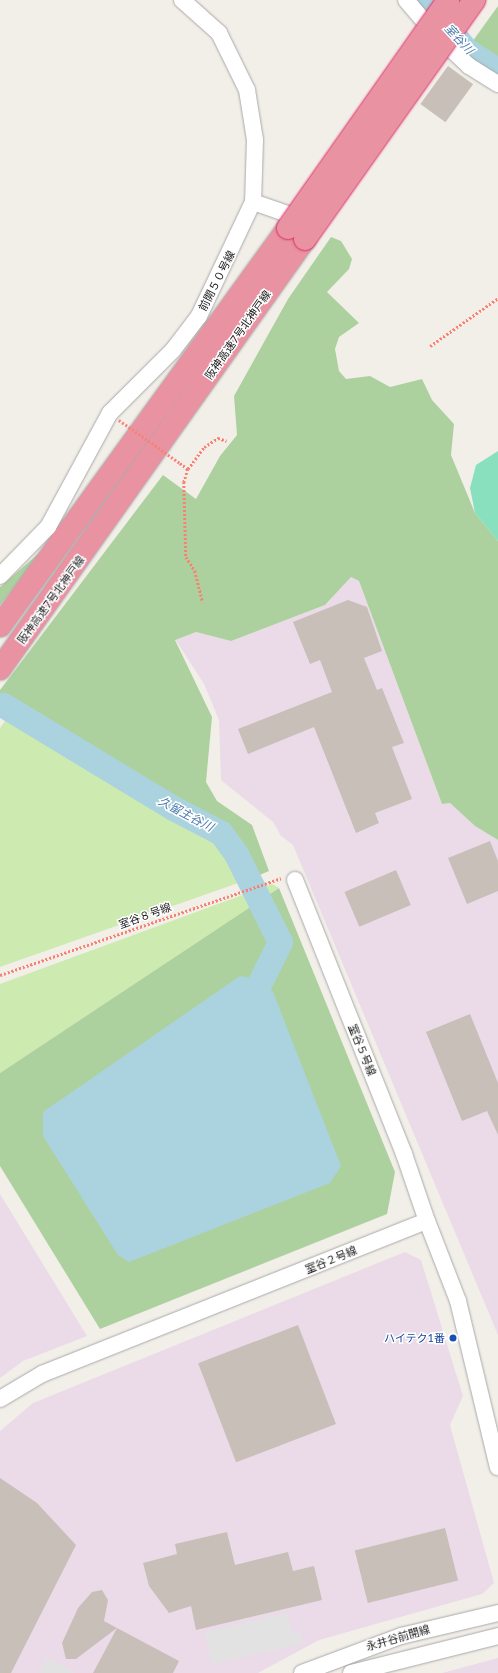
<!DOCTYPE html>
<html>
<head>
<meta charset="utf-8">
<style>
  body { margin:0 }
  #map { position:relative; width:498px; height:1673px; overflow:hidden; background:#f2efe9; font-family:Lato,"Noto Sans JP",sans-serif }
  div>[style] { position:absolute }
  .industrial>* { inset:0; background:#ebdbe8 }
  .grass>* { inset:0; background:#cdebb0 }
  .forest>* { inset:0; background:#add19e }
  .pitch>* { inset:0; background:#88e0be }
  .parking>* { inset:0; background:#e2e2e2 }
  .water>* { inset:0; background:#aad3df }
  .river>* { height:25px; margin:-12.5px; padding:0 12.5px; transform-origin:12.5px; border-radius:12.5px; background:#aad3df }
  .building>* { inset:0; background:#c7bfb8; transform-origin:0 0 }
  .path>* { height:2.5px; margin-top:-1.25px; transform-origin:0; background:repeating-linear-gradient(90deg,#fa8072 0 2px,transparent 0 4px) }
  .roads { filter:drop-shadow(0 0 1px #a9a9a9) drop-shadow(0 0 1px #a9a9a9) }
  .minor>* { height:16px; margin:-8px; padding:0 8px; transform-origin:8px; border-radius:8px; background:#fff }
  .highway>* { height:22px; margin:-11px; padding:0 11px; transform-origin:11px; border-radius:11px; background:#e892a2 }
  .path-bridge>* { height:2.5px; margin-top:-1.25px; transform-origin:0; background:repeating-linear-gradient(90deg,#fa8072 0 2px,transparent 0 4px) }
  .bridges { filter:drop-shadow(0 0 1px #dc2a67) drop-shadow(0 0 1px #dc2a67) }
  .highway-bridge>* { height:22px; margin:-11px; padding:0 11px; transform-origin:11px; border-radius:11px; background:#e892a2 }
  .dots>* { width:11px; height:11px; translate:-50% -50%; box-sizing:border-box; border:2px solid #fff; border-radius:50% }
  span { translate:-50% -50%; white-space:nowrap; text-align:center; line-height:1.15; -webkit-text-stroke:3px #fff; paint-order:stroke }
  .street-label { font-size:11px; color:#222 }
  .transit-label { font-size:11px; color:#164399 }
  .right { translate:-100% -50%; text-align:right }
  .water-label { font-size:12px; color:#4a7aab; font-style:italic }
</style>
</head>
<body>
<div id="map">
  <div class="industrial">
    <i style="clip-path:polygon(351px 577px,359px 581px,442px 804px,450px 803px,475px 826px,498px 840px,498px 1335px,293px 845px,281px 836px,273px 822px,221px 780px,219px 720px,204px 684px,175px 639px,196px 632px,231px 641px,325px 605px)"></i>
    <i style="clip-path:polygon(0 1194px,87px 1336px,23px 1361px,0 1378px)"></i>
    <i style="clip-path:polygon(405px 1252px,421px 1260px,463px 1396px,450px 1425px,494px 1583px,482px 1594px,319px 1640px,258px 1673px,0 1673px,0 1431px,33px 1403px)"></i>
    <i style="clip-path:polygon(498px 1658px,498px 1673px,442px 1673px)"></i>
  </div>
  <div class="grass">
    <i style="clip-path:polygon(7px 718px,72px 761px,215px 840px,230px 859px,245px 854px,255px 877px,0 967px,0 728px)"></i>
    <i style="clip-path:polygon(272px 884px,279px 888px,0 1073px,0 984px)"></i>
  </div>
  <div class="forest">
    <i style="clip-path:polygon(498px 6px,498px 67px,472px 42px)"></i>
    <i style="clip-path:polygon(331px 237px,341px 241px,352px 259px,349px 269px,327px 292px,359px 323px,339px 337px,335px 349px,339px 371px,346px 379px,370px 376px,390px 387px,422px 379px,432px 400px,454px 424px,451px 455px,475px 513px,498px 541px,498px 840px,475px 826px,450px 803px,442px 804px,359px 581px,351px 577px,325px 605px,231px 641px,196px 632px,175px 640px,212px 717px,206px 782px,217px 801px,252px 825px,269px 871px,255px 877px,244px 851px,225px 829px,0 697px,0 690px,163px 475px,196px 499px,220px 456px,237px 435px,234px 396px,288px 299px)"></i>
    <i style="clip-path:polygon(46px 547px,0 605px,0 587px)"></i>
    <i style="clip-path:polygon(279px 888px,395px 1172px,387px 1214px,100px 1329px,0 1166px,0 1073px)"></i>
  </div>
  <div class="pitch">
    <i style="clip-path:polygon(498px 451px,498px 541px,475px 513px,470px 488px,476px 465px)"></i>
  </div>
  <div class="parking">
    <i style="clip-path:polygon(287px 1613px,292px 1634px,301px 1632px,303px 1644px,212px 1664px,205px 1632px)"></i>
    <i style="clip-path:polygon(47px 1658px,75px 1673px,39px 1673px)"></i>
  </div>
  <div class="water">
    <i style="clip-path:polygon(240px 976px,257px 979px,273px 992px,341px 1166px,330px 1183px,129px 1262px,118px 1255px,43px 1136px,43px 1112px)"></i>
  </div>
  <div class="river">
    <i style="left:425px;top:0;width:65px;rotate:50.6deg"></i>
    <i style="left:466px;top:50px;width:38px;rotate:33deg"></i>
    <i style="left:3px;top:705px;width:199px;rotate:31.2deg"></i>
    <i style="left:173px;top:808px;width:54px;rotate:27.5deg"></i>
    <i style="left:221px;top:833px;width:26px;rotate:54deg"></i>
    <i style="left:236px;top:854px;width:98px;rotate:63.4deg"></i>
    <i style="left:280px;top:942px;width:74px;rotate:116.6deg"></i>
  </div>
  <div class="building">
    <i style="left:448px;top:66px;width:31px;height:47px;rotate:36deg"></i>
    <i style="clip-path:polygon(348px 600px,367px 607px,382px 651px,364px 658px,377px 690px,382px 688px,404px 743px,392px 747px,412px 799px,375px 813px,379px 823px,356px 833px,314px 727px,248px 754px,238px 729px,332px 692px,320px 660px,310px 664px,293px 622px)"></i>
    <i style="clip-path:polygon(490px 841px,498px 861px,498px 891px,467px 904px,448px 858px)"></i>
    <i style="left:396px;top:870px;width:38px;height:56px;rotate:67deg"></i>
    <i style="clip-path:polygon(470px 1014px,498px 1083px,498px 1135px,487px 1111px,462px 1121px,426px 1032px)"></i>
    <i style="left:298px;top:1325px;width:106px;height:107px;rotate:69deg"></i>
    <i style="clip-path:polygon(0 1478px,37px 1503px,76px 1545px,11px 1673px,0 1673px)"></i>
    <i style="left:445px;top:1528px;width:54px;height:93px;rotate:76deg"></i>
    <i style="clip-path:polygon(227px 1532px,235px 1565px,288px 1552px,293px 1571px,314px 1566px,322px 1600px,196px 1630px,191px 1606px,169px 1613px,149px 1586px,143px 1563px,177px 1554px,175px 1544px)"></i>
    <i style="clip-path:polygon(102px 1590px,108px 1600px,104px 1621px,117px 1628px,76px 1659px,66px 1659px,62px 1643px,78px 1608px,92px 1592px)"></i>
    <i style="clip-path:polygon(117px 1628px,179px 1661px,173px 1673px,93px 1673px)"></i>
  </div>
  <div class="path">
    <i style="left:430px;top:346px;width:83px;rotate:-35.2deg"></i>
    <i style="left:180px;top:463px;width:10px;rotate:37deg"></i>
    <i style="left:188px;top:469px;width:27px;rotate:-54deg"></i>
    <i style="left:204px;top:447px;width:17px;rotate:-33deg"></i>
    <i style="left:218px;top:438px;width:9px;rotate:18deg"></i>
    <i style="left:188px;top:469px;width:14px;rotate:107deg"></i>
    <i style="left:184px;top:482px;width:75px;rotate:88.5deg"></i>
    <i style="left:186px;top:557px;width:17px;rotate:57deg"></i>
    <i style="left:195px;top:571px;width:32px;rotate:76deg"></i>
    <i style="left:0;top:975px;width:297px;rotate:-19deg"></i>
  </div>
  <div class="roads">
    <div class="minor">
      <i style="left:182px;top:0;width:50px;rotate:41.7deg"></i>
      <i style="left:219px;top:33px;width:64px;rotate:63.8deg"></i>
      <i style="left:247px;top:90px;width:51px;rotate:80.9deg"></i>
      <i style="left:255px;top:140px;width:62px;rotate:91.8deg"></i>
      <i style="left:406px;top:0;width:45px;rotate:49.5deg"></i>
      <i style="left:435px;top:34px;width:47px;rotate:43.3deg"></i>
      <i style="left:469px;top:66px;width:34px;rotate:32deg"></i>
      <i style="left:0;top:576px;width:69px;rotate:-45.6deg"></i>
      <i style="left:48px;top:527px;width:130px;rotate:-61.5deg"></i>
      <i style="left:110px;top:413px;width:89px;rotate:-45deg"></i>
      <i style="left:173px;top:350px;width:43px;rotate:-52.6deg"></i>
      <i style="left:199px;top:316px;width:126px;rotate:-64.7deg"></i>
      <i style="left:253px;top:202px;width:55px;rotate:19.1deg"></i>
      <i style="left:295px;top:880px;width:295px;rotate:68.3deg"></i>
      <i style="left:404px;top:1154px;width:71px;rotate:71.1deg"></i>
      <i style="left:0;top:1399px;width:49px;rotate:-30.8deg"></i>
      <i style="left:42px;top:1374px;width:414px;rotate:-21.7deg"></i>
      <i style="left:427px;top:1221px;width:86px;rotate:68.8deg"></i>
      <i style="left:458px;top:1301px;width:171px;rotate:76.5deg"></i>
      <i style="left:302px;top:1673px;width:106px;rotate:-20.5deg"></i>
      <i style="left:401px;top:1636px;width:100px;rotate:-13.3deg"></i>
      <i style="left:351px;top:1673px;width:152px;rotate:-14.1deg"></i>
    </div>
    <div class="highway">
      <i style="left:0;top:626px;width:491px;rotate:-54.1deg"></i>
      <i style="left:0;top:669px;width:527px;rotate:-54.65deg"></i>
    </div>
  </div>
  <div class="path-bridge">
    <i style="left:119px;top:420px;width:75px;rotate:35.2deg"></i>
  </div>
  <div class="bridges">
    <div class="highway-bridge">
      <i style="left:288px;top:228px;width:279px;rotate:-54.9deg"></i>
      <i style="left:305px;top:239px;width:293px;rotate:-54.7deg"></i>
    </div>
  </div>
  <div class="dots">
    <i style="left:453px;top:1338px;background:#1a4fb4"></i>
  </div>
  <div class="street-label">
    <span style="left:217px;top:281px;rotate:-63deg">前開５０号線</span>
    <span style="left:238px;top:335px;rotate:-55deg">阪神高速7号北神戸線</span>
    <span style="left:51px;top:600px;rotate:-54deg">阪神高速7号北神戸線</span>
    <span style="left:145px;top:916px;rotate:-20deg">室谷８号線</span>
    <span style="left:362px;top:1050px;rotate:68deg">室谷５号線</span>
    <span style="left:331px;top:1260px;rotate:-22deg">室谷２号線</span>
    <span style="left:398px;top:1638px;rotate:-16deg">永井谷前開線</span>
  </div>
  <div class="transit-label">
    <span class="right" style="left:445px;top:1338px">ハイテク1番</span>
  </div>
  <div class="water-label">
    <span style="left:459px;top:39px;rotate:47deg">室谷川</span>
    <span style="left:186px;top:814px;rotate:28deg">久留主谷川</span>
  </div>
</div>
</body>
</html>
